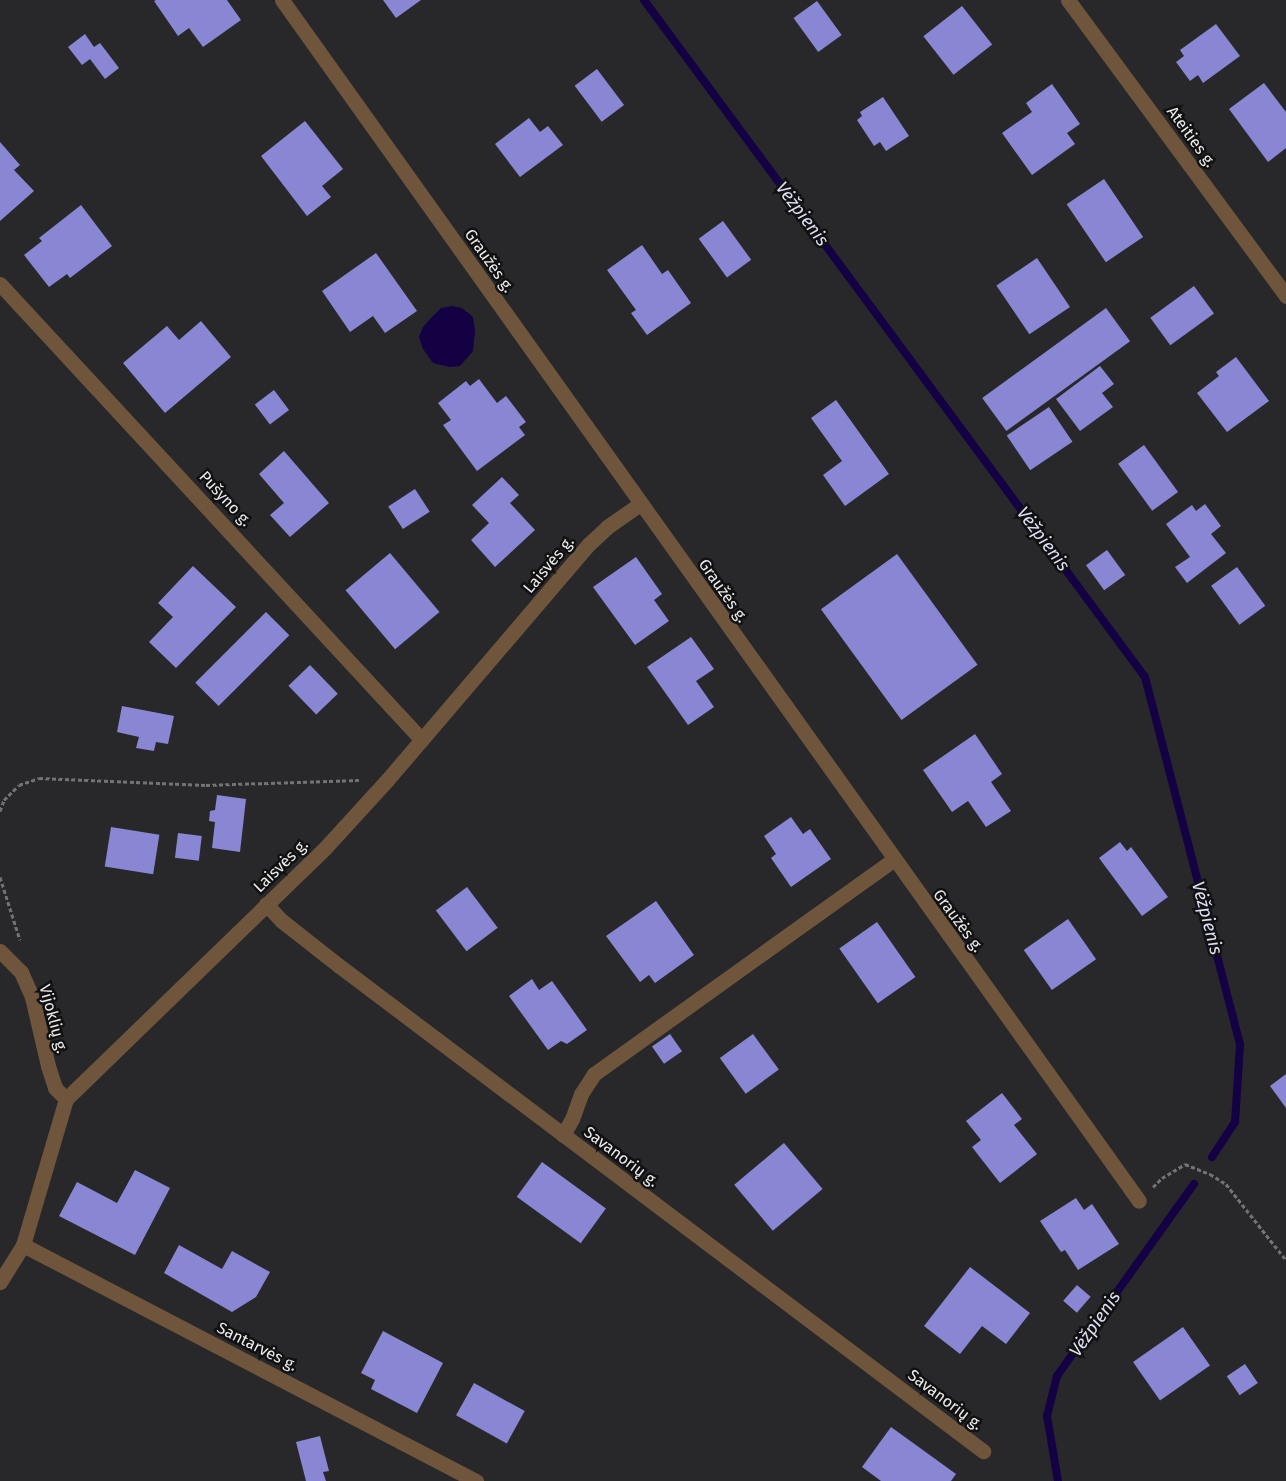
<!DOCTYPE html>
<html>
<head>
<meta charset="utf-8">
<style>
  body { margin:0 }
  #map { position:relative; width:1286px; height:1481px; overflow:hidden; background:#28282b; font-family:"Fira Sans",sans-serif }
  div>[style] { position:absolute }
  .water>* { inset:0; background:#140144 }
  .stream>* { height:8px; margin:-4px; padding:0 4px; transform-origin:4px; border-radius:4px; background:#140144 }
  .building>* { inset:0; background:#8987d4; transform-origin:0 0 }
  .path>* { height:3px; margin-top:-1.5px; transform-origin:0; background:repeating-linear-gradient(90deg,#737375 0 4px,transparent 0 6.5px) }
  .minor>* { height:15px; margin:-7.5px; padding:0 7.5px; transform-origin:7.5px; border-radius:7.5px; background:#6e553c }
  span { translate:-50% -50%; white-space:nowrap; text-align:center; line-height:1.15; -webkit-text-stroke:5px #111112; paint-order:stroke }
  .street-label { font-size:16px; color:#ececee }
  .water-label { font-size:18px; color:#dddef3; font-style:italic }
</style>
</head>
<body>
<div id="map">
  <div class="water">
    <i style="clip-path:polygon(452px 306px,462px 308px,473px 317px,475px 331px,473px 351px,460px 366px,449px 367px,433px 363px,423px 349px,419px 337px,423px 327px,433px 316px,441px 308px)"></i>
  </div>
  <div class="stream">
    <i style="left:644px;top:0;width:842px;rotate:53.5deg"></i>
    <i style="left:1145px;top:677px;width:380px;rotate:75.5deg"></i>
    <i style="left:1240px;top:1045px;width:77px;rotate:93.7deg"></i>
    <i style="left:1235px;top:1122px;width:42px;rotate:123.3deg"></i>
    <i style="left:1058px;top:1481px;width:66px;rotate:-99.6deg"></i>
    <i style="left:1047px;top:1416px;width:41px;rotate:-76deg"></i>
    <i style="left:1057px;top:1376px;width:236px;rotate:-54.5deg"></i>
  </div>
  <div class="building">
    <i style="clip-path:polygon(156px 0,227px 0,241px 20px,203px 47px,189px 28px,178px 36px,154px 1px)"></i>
    <i style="clip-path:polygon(383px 0,421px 0,396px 18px)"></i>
    <i style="left:817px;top:1px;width:42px;height:29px;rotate:54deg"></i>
    <i style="left:962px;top:6px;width:49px;height:49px;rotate:52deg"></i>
    <i style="clip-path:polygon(1216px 24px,1240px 56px,1203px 83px,1198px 75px,1190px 81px,1176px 62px,1184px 56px,1180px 50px)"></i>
    <i style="clip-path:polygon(85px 34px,94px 47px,100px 43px,119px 68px,105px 79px,90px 59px,82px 65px,68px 47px)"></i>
    <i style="left:597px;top:69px;width:45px;height:28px;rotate:53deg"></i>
    <i style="clip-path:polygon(1264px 83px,1286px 112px,1286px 148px,1268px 162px,1229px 109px)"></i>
    <i style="clip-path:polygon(1052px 84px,1080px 124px,1067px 133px,1075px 144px,1032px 175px,1002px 133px,1032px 112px,1026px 103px)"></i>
    <i style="clip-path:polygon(883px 97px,909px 136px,886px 151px,880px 142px,874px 146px,857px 120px,862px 116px,860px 112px)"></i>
    <i style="clip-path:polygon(529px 118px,540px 132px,548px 126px,563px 145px,520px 177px,495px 144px)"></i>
    <i style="clip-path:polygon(305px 121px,343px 169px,322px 186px,331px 197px,307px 216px,261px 156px)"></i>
    <i style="clip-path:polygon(0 142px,20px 165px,14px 170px,34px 191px,0 221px)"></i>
    <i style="left:1104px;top:179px;width:70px;height:45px;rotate:56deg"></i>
    <i style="clip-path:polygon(81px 205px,112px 246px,70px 278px,67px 274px,49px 287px,24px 255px,42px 241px,39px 238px)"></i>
    <i style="left:723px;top:221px;width:48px;height:30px;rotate:54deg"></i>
    <i style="clip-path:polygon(642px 245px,662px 274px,668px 270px,691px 303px,647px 335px,631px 313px,636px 310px,607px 270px)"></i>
    <i style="clip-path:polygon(376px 253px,417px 311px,385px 333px,373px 316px,350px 332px,322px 291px)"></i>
    <i style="left:1037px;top:258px;width:59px;height:49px;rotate:56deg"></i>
    <i style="left:1194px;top:286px;width:34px;height:54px;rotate:54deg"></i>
    <i style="left:1106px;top:308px;width:41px;height:153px;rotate:54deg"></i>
    <i style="clip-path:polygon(201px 321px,231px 357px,165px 413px,123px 363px,167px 326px,179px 340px)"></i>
    <i style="clip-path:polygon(1236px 357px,1269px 401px,1227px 432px,1197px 393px,1219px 376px,1216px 372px)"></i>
    <i style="clip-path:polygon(1100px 366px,1114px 384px,1102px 393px,1113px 407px,1080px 431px,1056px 399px)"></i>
    <i style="clip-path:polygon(479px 379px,497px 403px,506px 396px,526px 422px,519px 427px,525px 435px,477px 471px,443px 425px,451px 420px,438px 403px,466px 381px,470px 386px)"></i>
    <i style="left:274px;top:390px;width:25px;height:24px;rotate:53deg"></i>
    <i style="clip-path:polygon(836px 400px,889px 474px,845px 506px,823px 475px,842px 461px,811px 418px)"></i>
    <i style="left:1049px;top:407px;width:42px;height:51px;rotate:56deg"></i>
    <i style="left:1144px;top:445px;width:58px;height:32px;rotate:54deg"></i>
    <i style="clip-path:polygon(284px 451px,329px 503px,290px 537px,270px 515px,284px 503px,259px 474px)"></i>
    <i style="clip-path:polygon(502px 477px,519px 495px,510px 503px,535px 530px,495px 567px,471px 540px,489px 523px,472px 505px)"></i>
    <i style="left:415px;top:489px;width:27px;height:32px;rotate:57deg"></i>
    <i style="clip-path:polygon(1205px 504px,1221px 526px,1211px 534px,1226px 553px,1187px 583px,1175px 567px,1190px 557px,1166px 524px,1192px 505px,1196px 511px)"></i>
    <i style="left:1107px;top:550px;width:31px;height:26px;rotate:54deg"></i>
    <i style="left:390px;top:553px;width:77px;height:58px;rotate:50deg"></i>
    <i style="left:897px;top:554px;width:137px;height:94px;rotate:54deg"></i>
    <i style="clip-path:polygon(636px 557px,662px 594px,654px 600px,669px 621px,635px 645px,593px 587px)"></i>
    <i style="clip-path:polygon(193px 566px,236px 607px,176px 668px,149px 642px,173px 617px,158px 603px)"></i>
    <i style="left:1237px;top:567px;width:48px;height:32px;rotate:54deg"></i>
    <i style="left:266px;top:612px;width:33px;height:100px;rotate:45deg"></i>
    <i style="clip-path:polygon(691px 637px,714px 669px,696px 681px,714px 707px,688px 725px,647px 667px)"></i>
    <i style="left:310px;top:665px;width:40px;height:30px;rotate:46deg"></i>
    <i style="clip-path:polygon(122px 706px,174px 716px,168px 744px,156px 742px,154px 751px,136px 748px,139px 737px,117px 732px)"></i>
    <i style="clip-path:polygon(975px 734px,1002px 774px,991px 782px,1011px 811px,986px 827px,968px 801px,952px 812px,923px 770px)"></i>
    <i style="clip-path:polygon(217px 795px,246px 799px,240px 852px,212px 848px,215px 822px,209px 821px,210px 811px,215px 810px)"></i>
    <i style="clip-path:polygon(791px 817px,803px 834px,810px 829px,831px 859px,791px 887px,771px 858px,776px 854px,764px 836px)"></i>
    <i style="left:111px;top:827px;width:49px;height:40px;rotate:9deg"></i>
    <i style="left:178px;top:833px;width:24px;height:25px;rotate:7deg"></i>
    <i style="clip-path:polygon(1120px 842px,1127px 851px,1131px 847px,1168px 897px,1142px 916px,1099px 858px)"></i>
    <i style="left:467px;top:887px;width:51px;height:39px;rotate:53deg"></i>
    <i style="clip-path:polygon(656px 901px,694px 955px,655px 983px,649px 975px,640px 982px,606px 936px)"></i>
    <i style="left:1068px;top:919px;width:49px;height:54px;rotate:55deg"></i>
    <i style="left:877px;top:922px;width:67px;height:46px;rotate:55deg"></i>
    <i style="clip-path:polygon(532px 979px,539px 990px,552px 981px,587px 1030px,567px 1044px,561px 1041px,548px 1050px,509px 996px)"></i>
    <i style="left:670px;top:1034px;width:21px;height:22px;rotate:55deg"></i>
    <i style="left:753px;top:1034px;width:44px;height:41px;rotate:54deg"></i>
    <i style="clip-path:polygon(1286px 1074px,1286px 1108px,1270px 1086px)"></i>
    <i style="clip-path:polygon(1002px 1093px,1022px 1119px,1014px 1125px,1037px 1154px,1000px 1183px,972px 1147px,981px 1140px,966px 1121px)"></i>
    <i style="left:784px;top:1143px;width:60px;height:65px;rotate:50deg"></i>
    <i style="left:542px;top:1162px;width:79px;height:43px;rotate:36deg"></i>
    <i style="clip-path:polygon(135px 1170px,170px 1188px,135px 1255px,59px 1216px,77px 1182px,117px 1203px)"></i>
    <i style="clip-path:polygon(1076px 1198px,1084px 1210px,1092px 1204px,1119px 1244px,1078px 1270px,1065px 1250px,1061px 1252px,1040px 1221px)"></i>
    <i style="clip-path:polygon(179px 1245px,222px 1269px,232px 1251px,270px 1272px,256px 1297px,232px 1312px,164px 1273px)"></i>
    <i style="clip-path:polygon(970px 1267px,1030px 1313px,1006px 1344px,982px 1326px,960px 1354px,924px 1326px)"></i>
    <i style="left:1077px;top:1285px;width:18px;height:21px;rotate:41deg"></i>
    <i style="left:1183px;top:1327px;width:47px;height:61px;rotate:55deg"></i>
    <i style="clip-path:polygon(383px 1331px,443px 1363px,417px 1413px,371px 1389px,375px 1380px,361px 1373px)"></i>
    <i style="left:1245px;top:1364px;width:23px;height:22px;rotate:56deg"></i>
    <i style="left:474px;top:1383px;width:58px;height:37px;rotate:29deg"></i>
    <i style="clip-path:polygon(891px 1427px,956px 1474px,951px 1481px,881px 1481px,862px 1467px)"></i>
    <i style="clip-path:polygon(320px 1436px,329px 1471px,323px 1472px,326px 1481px,306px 1481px,296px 1442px)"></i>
  </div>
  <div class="path">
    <i style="left:0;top:811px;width:12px;rotate:-70deg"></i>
    <i style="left:4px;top:800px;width:21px;rotate:-45deg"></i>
    <i style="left:19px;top:785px;width:21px;rotate:-19deg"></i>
    <i style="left:39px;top:778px;width:167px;rotate:2.4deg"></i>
    <i style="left:206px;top:785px;width:153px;rotate:-1.9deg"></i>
    <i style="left:0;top:877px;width:66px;rotate:72.4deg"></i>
    <i style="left:1153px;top:1187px;width:13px;rotate:-45deg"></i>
    <i style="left:1162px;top:1178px;width:27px;rotate:-31deg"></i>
    <i style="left:1185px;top:1164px;width:27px;rotate:22deg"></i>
    <i style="left:1210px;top:1174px;width:19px;rotate:32deg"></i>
    <i style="left:1226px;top:1184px;width:97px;rotate:51.7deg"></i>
  </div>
  <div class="minor">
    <i style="left:282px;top:0;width:1475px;rotate:54.49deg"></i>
    <i style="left:1068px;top:0;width:368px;rotate:53.6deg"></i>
    <i style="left:0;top:284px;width:621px;rotate:47.22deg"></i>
    <i style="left:266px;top:904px;width:23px;rotate:47deg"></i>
    <i style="left:282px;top:921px;width:71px;rotate:38.2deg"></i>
    <i style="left:338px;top:965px;width:808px;rotate:37deg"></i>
    <i style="left:0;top:951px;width:30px;rotate:45deg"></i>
    <i style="left:21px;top:972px;width:27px;rotate:66deg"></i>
    <i style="left:32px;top:997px;width:71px;rotate:76.9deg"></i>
    <i style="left:48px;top:1066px;width:23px;rotate:72deg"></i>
    <i style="left:55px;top:1088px;width:16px;rotate:45deg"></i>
    <i style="left:563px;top:1135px;width:18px;rotate:-61deg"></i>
    <i style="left:572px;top:1119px;width:27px;rotate:-70deg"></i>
    <i style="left:581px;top:1094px;width:24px;rotate:-57deg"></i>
    <i style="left:594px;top:1074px;width:368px;rotate:-35.6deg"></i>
    <i style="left:23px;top:1245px;width:511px;rotate:27.52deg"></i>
    <i style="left:0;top:1282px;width:44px;rotate:-58.1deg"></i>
    <i style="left:23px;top:1245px;width:152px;rotate:-73.6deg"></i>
    <i style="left:66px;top:1099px;width:361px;rotate:-44.1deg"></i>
    <i style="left:325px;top:848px;width:93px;rotate:-47.6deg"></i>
    <i style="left:388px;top:779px;width:309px;rotate:-49.5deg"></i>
    <i style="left:589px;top:544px;width:25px;rotate:-43deg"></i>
    <i style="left:607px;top:527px;width:40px;rotate:-34.9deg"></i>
  </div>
  <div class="street-label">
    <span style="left:1191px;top:137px;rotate:54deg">Ateities g.</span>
    <span style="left:489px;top:261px;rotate:55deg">Graužės g.</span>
    <span style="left:225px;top:499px;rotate:47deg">Pušyno g.</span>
    <span style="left:549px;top:565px;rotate:-50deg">Laisvės g.</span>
    <span style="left:723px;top:591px;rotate:55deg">Graužės g.</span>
    <span style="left:281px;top:866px;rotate:-44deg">Laisvės g.</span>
    <span style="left:958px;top:921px;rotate:54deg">Graužės g.</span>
    <span style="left:53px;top:1019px;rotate:75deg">Vijoklių g.</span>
    <span style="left:621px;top:1157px;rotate:37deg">Savanorių g.</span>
    <span style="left:257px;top:1347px;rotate:27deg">Santarvės g.</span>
    <span style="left:945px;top:1400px;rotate:37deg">Savanorių g.</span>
  </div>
  <div class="water-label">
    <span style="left:802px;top:214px;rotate:53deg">Vėžpienis</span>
    <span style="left:1043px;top:539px;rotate:53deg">Vėžpienis</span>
    <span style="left:1207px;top:918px;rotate:75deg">Vėžpienis</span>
    <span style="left:1095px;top:1324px;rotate:-55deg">Vėžpienis</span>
  </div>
</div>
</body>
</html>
